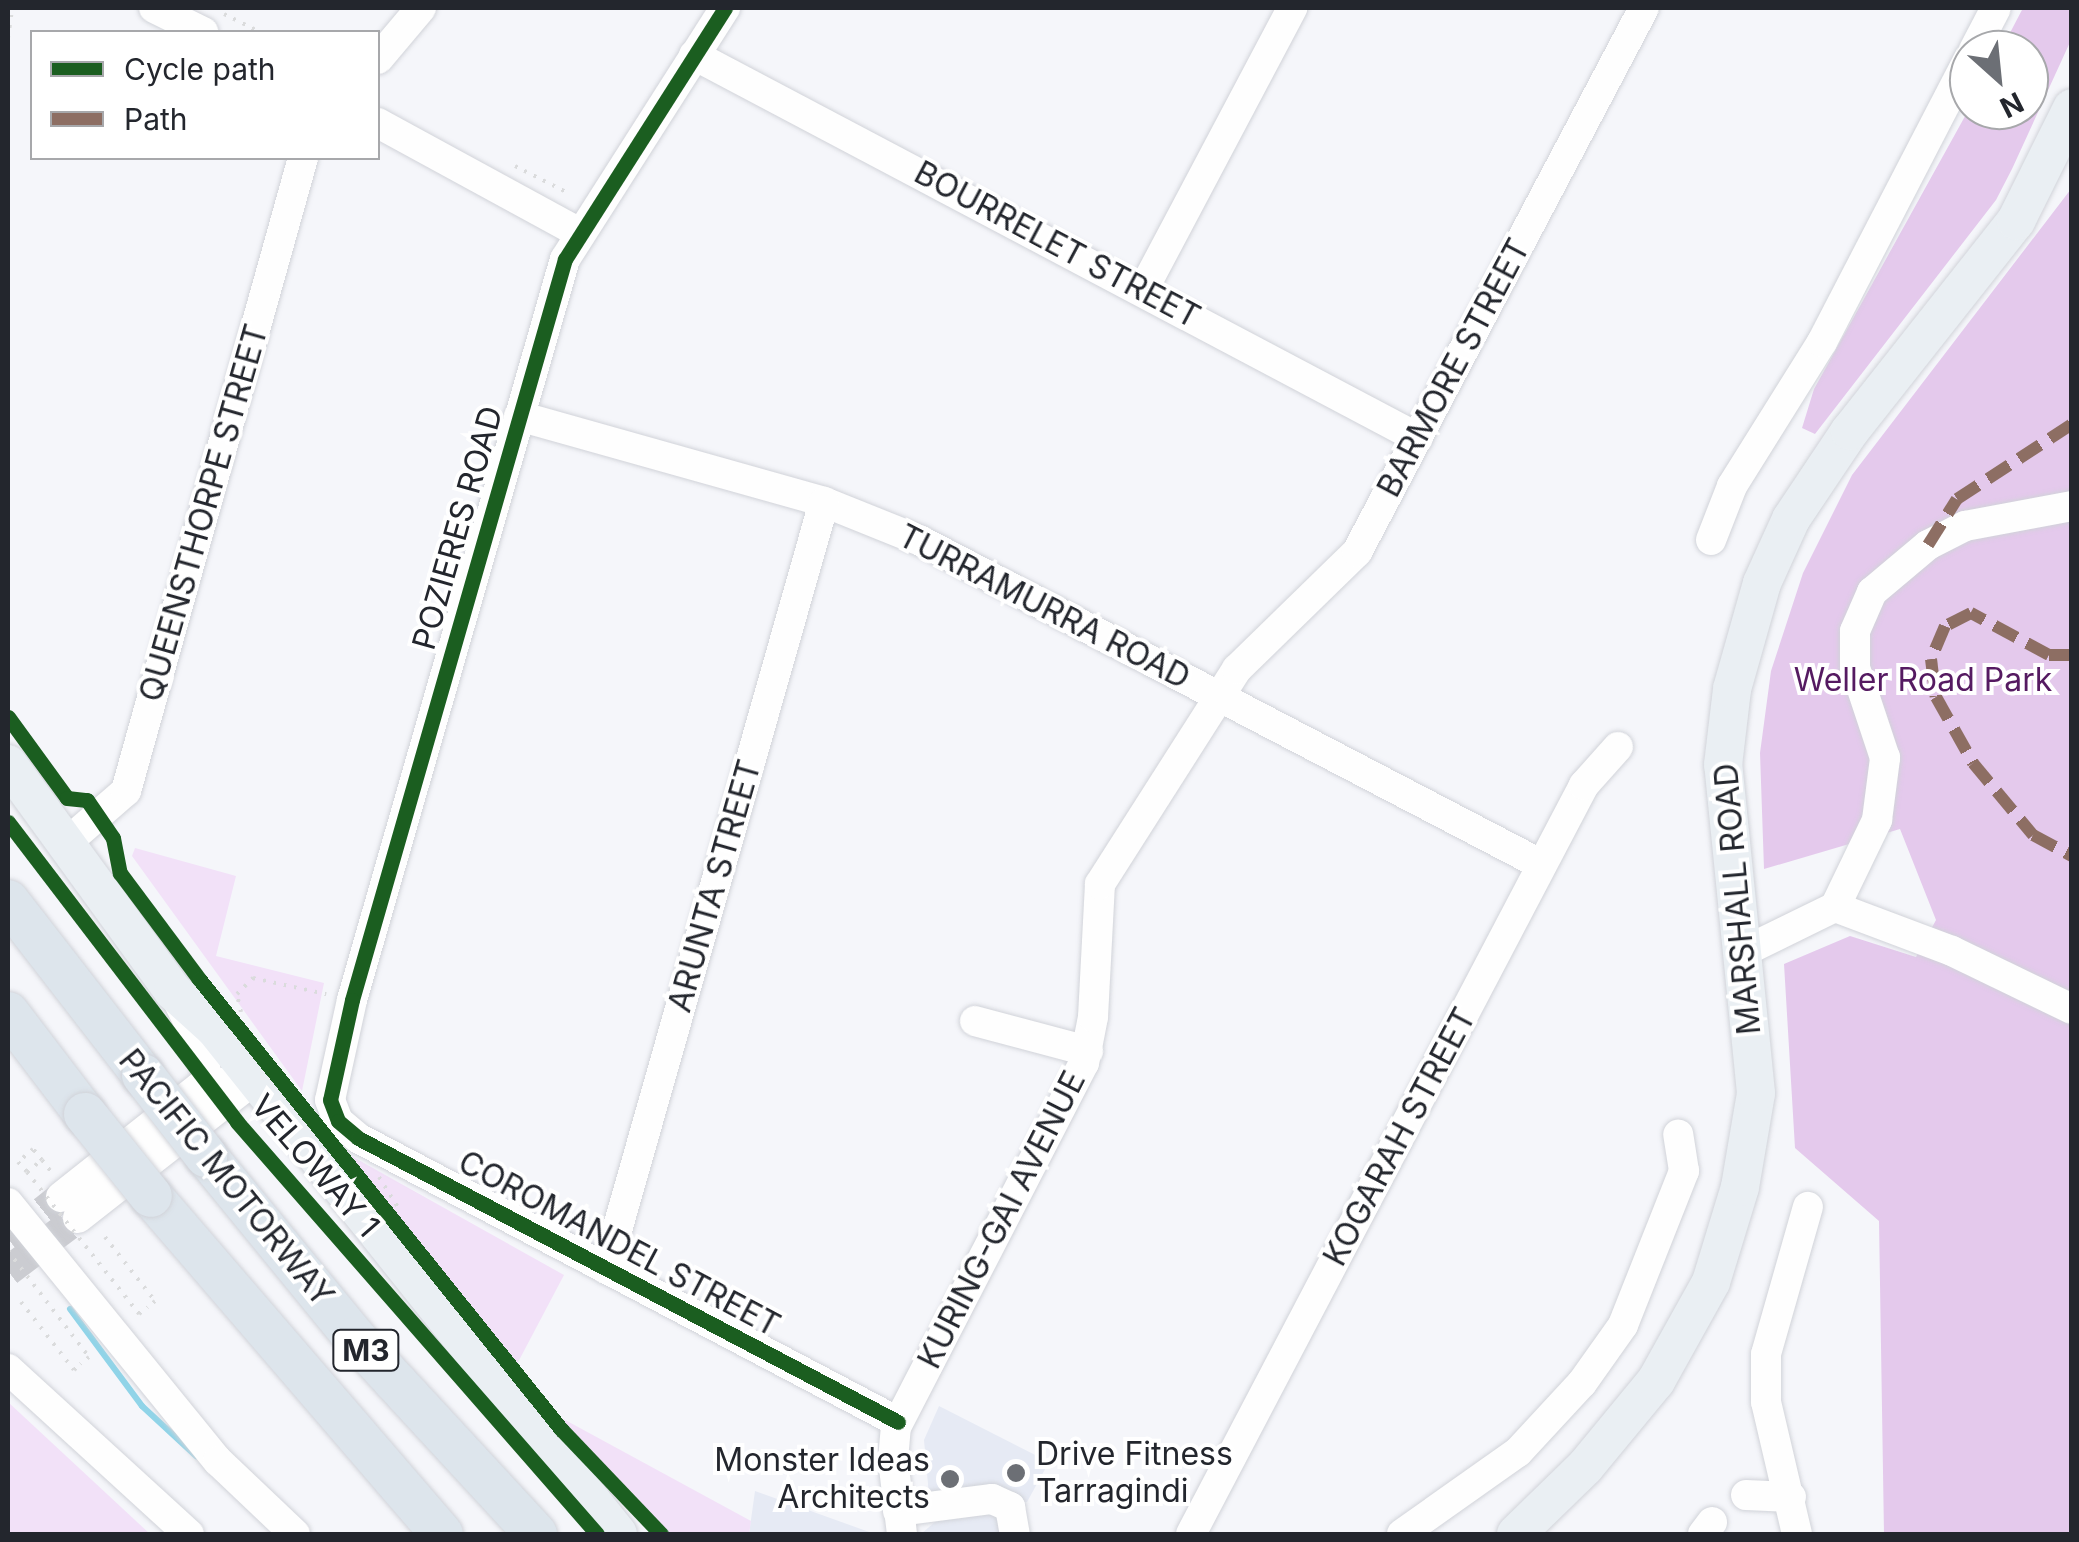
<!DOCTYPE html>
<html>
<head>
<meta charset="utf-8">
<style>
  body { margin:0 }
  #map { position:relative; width:2079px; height:1542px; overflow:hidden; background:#f5f6fa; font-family:Inter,sans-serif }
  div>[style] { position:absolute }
  .built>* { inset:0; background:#e6eaf4 }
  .green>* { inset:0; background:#f2e1f8 }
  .forest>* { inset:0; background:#e4c9ec }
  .stream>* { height:6px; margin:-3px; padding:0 3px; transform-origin:3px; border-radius:3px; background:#90d4e8 }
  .minor-tunnel>* { height:30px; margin-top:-15px; transform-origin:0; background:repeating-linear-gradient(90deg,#cbccd1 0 30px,transparent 0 45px) }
  .path>* { height:4px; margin-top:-2px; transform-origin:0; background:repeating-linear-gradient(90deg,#dadbdc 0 2.5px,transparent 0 10.5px) }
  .roads { filter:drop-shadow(0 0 2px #d1d3d9) drop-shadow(0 0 2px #d1d3d9) }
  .minor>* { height:30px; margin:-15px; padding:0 15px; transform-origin:15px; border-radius:15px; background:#fefefe }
  .major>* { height:38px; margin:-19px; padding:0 19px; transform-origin:19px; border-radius:19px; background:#eaeff3 }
  .highway>* { height:42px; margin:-21px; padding:0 21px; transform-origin:21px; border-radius:21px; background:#dde5ec }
  .path-bridge>* { height:4px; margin-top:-2px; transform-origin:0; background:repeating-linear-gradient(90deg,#dadbdc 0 2.5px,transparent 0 10.5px) }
  .bridges { filter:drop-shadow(0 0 2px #d1d3d9) drop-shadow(0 0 2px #d1d3d9) }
  .minor-bridge>* { height:30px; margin:-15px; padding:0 15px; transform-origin:15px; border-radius:15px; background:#fefefe }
  .highway-bridge>* { height:42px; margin:-21px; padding:0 21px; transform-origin:21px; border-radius:21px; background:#dde5ec }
  .quiet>* { height:12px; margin-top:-6px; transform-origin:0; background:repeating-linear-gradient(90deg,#8d6e63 0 25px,transparent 0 37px) }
  .cycleway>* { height:15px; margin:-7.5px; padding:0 7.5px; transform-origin:7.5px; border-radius:7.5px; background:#1b5e20 }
  .dots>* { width:28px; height:28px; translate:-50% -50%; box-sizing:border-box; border:5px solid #fff; border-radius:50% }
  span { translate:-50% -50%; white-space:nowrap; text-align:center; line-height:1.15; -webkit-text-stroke:8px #fff; paint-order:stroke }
  .shield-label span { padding:2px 8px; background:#fff; border:2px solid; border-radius:8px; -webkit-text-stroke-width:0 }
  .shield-label { font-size:30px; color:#23262d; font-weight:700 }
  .street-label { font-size:32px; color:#23262d }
  .park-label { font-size:32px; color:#551a61 }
  .poi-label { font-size:32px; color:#23262d }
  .left { translate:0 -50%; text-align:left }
  .right { translate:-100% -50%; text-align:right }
  .frame { position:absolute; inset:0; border:10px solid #23262d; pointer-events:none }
  .legend { position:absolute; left:30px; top:30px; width:350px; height:130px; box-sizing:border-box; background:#fff; border:2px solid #a7a8ab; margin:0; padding:12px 18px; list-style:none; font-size:30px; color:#23262d }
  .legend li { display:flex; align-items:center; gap:20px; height:50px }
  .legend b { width:50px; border:2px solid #a7a8ab }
  .north { position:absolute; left:1949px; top:30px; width:100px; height:100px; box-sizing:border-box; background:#fff; border:2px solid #a7a8ab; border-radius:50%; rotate:153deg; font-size:28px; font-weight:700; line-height:40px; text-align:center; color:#23262d }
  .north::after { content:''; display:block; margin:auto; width:35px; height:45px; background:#6c6f75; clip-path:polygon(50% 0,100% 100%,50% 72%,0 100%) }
</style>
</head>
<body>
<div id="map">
  <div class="built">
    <i style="clip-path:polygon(939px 1406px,1049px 1462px,1027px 1502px,929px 1495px,924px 1440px)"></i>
    <i style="clip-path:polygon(755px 1491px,872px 1533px,872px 1534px,749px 1534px)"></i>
    <i style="clip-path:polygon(993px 1512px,1003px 1534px,921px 1534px,943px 1515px)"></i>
  </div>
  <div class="green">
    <i style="clip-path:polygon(135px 848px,236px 876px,216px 956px,324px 983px,302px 1091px,132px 856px)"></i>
    <i style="clip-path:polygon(346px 1153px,564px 1275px,516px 1366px)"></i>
    <i style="clip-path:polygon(8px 1402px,150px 1534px,8px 1534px)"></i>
    <i style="clip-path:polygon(556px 1415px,751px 1521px,749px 1534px,669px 1534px)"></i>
  </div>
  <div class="forest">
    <i style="clip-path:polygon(2023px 8px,2071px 8px,2071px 40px,2012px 169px,1996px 200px,1815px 434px,1802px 428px,1814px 389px,1969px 109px,2029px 110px,2029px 50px,2001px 50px)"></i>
    <i style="clip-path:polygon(2071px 189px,2071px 1534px,1884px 1534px,1879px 1221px,1795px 1148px,1784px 964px,1850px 936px,1916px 957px,1936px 920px,1900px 829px,1764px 869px,1760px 753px,1771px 671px,1803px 573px,1852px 475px)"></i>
  </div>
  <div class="stream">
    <i style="left:70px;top:1309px;width:121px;rotate:53.4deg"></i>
    <i style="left:142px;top:1406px;width:74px;rotate:42.8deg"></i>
  </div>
  <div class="minor-tunnel">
    <i style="left:8px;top:1239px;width:68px;rotate:-38.4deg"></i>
    <i style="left:8px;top:1271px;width:88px;rotate:-37.1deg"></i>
  </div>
  <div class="path">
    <i style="left:224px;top:14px;width:40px;rotate:26.6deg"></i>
    <i style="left:8px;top:38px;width:30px;rotate:-82deg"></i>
    <i style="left:515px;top:166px;width:59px;rotate:27deg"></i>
    <i style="left:241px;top:1012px;width:18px;rotate:-103deg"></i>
    <i style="left:237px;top:994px;width:23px;rotate:-45deg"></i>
    <i style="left:253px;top:978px;width:75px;rotate:12.4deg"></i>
    <i style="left:42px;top:1160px;width:14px;rotate:-129deg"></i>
    <i style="left:33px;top:1149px;width:20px;rotate:139deg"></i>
    <i style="left:18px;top:1162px;width:13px;rotate:48deg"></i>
    <i style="left:27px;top:1172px;width:19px;rotate:-39deg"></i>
    <i style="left:42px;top:1160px;width:16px;rotate:52deg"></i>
    <i style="left:379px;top:1177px;width:39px;rotate:58deg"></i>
    <i style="left:105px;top:1237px;width:81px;rotate:52deg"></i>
    <i style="left:155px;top:1301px;width:9px;rotate:139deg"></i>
    <i style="left:21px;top:1302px;width:86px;rotate:52.1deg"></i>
    <i style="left:74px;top:1370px;width:8px;rotate:-45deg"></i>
  </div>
  <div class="roads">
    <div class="minor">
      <i style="left:154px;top:8px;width:55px;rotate:26.1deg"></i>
      <i style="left:725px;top:8px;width:298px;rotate:122.5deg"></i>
      <i style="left:565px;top:259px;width:771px;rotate:106.04deg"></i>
      <i style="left:352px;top:1000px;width:102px;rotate:102.4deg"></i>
      <i style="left:330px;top:1100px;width:22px;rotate:69deg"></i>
      <i style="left:338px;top:1121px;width:26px;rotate:40deg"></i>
      <i style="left:358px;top:1138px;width:610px;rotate:27.74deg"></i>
      <i style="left:1974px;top:50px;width:47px;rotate:-62.4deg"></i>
      <i style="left:694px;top:55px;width:819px;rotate:27.88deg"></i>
      <i style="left:378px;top:59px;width:67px;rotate:-49.9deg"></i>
      <i style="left:378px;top:123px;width:228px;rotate:28.6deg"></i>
      <i style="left:1143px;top:290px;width:319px;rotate:-62.1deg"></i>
      <i style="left:519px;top:416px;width:317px;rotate:15.7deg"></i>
      <i style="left:824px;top:502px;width:105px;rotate:21.9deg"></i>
      <i style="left:921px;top:541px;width:700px;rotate:27.55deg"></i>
      <i style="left:1711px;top:540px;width:58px;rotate:-68.7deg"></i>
      <i style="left:1732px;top:486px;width:170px;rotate:-58deg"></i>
      <i style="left:1822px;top:342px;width:319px;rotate:-62.6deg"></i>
      <i style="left:65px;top:844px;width:81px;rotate:-41deg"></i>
      <i style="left:126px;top:791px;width:657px;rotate:-74.38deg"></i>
      <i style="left:1835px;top:907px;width:125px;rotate:20.6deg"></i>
      <i style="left:1952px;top:951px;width:133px;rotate:25.8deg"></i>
      <i style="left:1743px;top:952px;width:102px;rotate:-26.1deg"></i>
      <i style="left:1835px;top:907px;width:97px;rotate:-64.2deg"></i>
      <i style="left:1877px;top:820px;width:63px;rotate:-82.6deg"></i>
      <i style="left:1885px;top:758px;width:95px;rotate:-108.4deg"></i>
      <i style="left:1855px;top:668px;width:37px;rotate:-90deg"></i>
      <i style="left:1855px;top:631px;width:43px;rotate:-66.4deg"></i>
      <i style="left:1872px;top:592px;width:73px;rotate:-40deg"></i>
      <i style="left:1928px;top:545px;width:42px;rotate:-27.2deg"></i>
      <i style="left:1965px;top:526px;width:109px;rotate:-10.6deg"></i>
      <i style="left:178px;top:1001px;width:54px;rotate:63.4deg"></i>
      <i style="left:202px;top:1049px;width:34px;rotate:80deg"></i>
      <i style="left:975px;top:1021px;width:117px;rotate:14.9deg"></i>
      <i style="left:61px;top:1197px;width:179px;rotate:-38.4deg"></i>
      <i style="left:201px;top:1086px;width:53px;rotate:-8.7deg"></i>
      <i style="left:78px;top:1218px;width:224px;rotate:-38.1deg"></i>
      <i style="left:606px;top:1269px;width:797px;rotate:-74.13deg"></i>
      <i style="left:8px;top:1369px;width:245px;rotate:42.4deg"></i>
      <i style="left:1746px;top:1495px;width:45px;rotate:2.5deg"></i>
      <i style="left:898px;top:1511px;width:95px;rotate:-7.3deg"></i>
      <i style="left:992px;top:1499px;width:20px;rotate:24deg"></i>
      <i style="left:1010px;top:1507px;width:27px;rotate:80deg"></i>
      <i style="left:902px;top:1534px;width:75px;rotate:-96.9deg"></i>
      <i style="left:893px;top:1460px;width:33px;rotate:-85deg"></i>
      <i style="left:896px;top:1427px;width:410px;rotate:-62.7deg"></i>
      <i style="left:1084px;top:1063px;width:47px;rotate:-78.9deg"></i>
      <i style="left:1093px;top:1017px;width:133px;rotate:-87deg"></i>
      <i style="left:1100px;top:884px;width:255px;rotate:-57.5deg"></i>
      <i style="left:1237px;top:669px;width:168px;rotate:-44.3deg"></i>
      <i style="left:1357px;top:552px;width:615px;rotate:-62.19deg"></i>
      <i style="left:1191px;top:1534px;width:846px;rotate:-62.31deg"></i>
      <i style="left:1584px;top:785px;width:51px;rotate:-48.2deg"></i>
      <i style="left:1402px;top:1534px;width:142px;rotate:-35.3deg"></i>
      <i style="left:1518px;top:1452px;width:94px;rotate:-47.2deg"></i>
      <i style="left:1582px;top:1383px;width:71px;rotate:-54.7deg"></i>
      <i style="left:1623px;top:1325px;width:166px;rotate:-68.4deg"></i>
      <i style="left:1684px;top:1171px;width:37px;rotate:-99deg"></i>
      <i style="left:1703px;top:1534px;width:15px;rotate:-53deg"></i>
      <i style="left:1797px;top:1534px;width:136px;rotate:-103.2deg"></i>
      <i style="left:1766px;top:1402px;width:48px;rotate:-90deg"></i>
      <i style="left:1766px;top:1354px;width:153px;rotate:-74.1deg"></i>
    </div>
    <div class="major">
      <i style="left:8px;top:764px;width:281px;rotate:54deg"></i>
      <i style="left:173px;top:991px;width:57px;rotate:42.1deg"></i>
      <i style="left:215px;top:1029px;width:646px;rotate:51.41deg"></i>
      <i style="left:1516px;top:1534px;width:96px;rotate:-44.2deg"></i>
      <i style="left:1585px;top:1467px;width:112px;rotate:-50.5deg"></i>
      <i style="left:1656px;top:1381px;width:113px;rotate:-60.9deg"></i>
      <i style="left:1711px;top:1282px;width:99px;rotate:-73deg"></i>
      <i style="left:1740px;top:1187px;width:95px;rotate:-80.3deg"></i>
      <i style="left:1756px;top:1093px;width:330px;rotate:-95.7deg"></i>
      <i style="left:1723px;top:765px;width:77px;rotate:-83.2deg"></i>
      <i style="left:1732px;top:689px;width:110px;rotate:-74.2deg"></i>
      <i style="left:1762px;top:583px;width:70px;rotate:-65.6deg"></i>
      <i style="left:1791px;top:519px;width:106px;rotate:-56.2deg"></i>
      <i style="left:1850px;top:431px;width:268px;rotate:-51.7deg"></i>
      <i style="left:2016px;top:221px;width:126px;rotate:-63.6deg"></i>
    </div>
    <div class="highway">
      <i style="left:8px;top:901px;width:220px;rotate:52.2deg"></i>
      <i style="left:8px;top:1013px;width:127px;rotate:52.7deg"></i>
      <i style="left:206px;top:1156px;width:235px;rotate:50.7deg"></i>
      <i style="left:355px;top:1338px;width:267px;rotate:47.3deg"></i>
      <i style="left:151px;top:1196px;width:446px;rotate:49.3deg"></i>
    </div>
  </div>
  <div class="path-bridge">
    <i style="left:27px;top:1172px;width:181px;rotate:51.7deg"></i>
    <i style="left:139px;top:1314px;width:11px;rotate:-38deg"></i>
    <i style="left:8px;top:1251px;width:133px;rotate:52.6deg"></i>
    <i style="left:89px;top:1357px;width:11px;rotate:142deg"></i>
  </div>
  <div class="bridges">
    <div class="minor-bridge">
      <i style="left:8px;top:1203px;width:333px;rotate:50.9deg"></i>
      <i style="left:218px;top:1461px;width:106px;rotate:43.5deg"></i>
    </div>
    <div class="highway-bridge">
      <i style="left:143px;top:1075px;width:103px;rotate:52.1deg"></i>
      <i style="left:85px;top:1114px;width:105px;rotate:51.2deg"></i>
    </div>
  </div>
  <div class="quiet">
    <i style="left:1928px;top:545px;width:54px;rotate:-57.8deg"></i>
    <i style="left:1957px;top:499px;width:137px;rotate:-33.1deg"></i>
    <i style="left:2072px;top:655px;width:23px;rotate:180deg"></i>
    <i style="left:2049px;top:655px;width:89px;rotate:-151.7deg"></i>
    <i style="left:1971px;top:613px;width:29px;rotate:153deg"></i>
    <i style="left:1945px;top:626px;width:36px;rotate:113deg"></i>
    <i style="left:1931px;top:659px;width:38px;rotate:83deg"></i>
    <i style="left:1936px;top:697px;width:76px;rotate:60.7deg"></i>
    <i style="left:1973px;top:763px;width:94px;rotate:50.2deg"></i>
    <i style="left:2033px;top:835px;width:44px;rotate:28.3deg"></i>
  </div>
  <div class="cycleway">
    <i style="left:725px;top:8px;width:298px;rotate:122.5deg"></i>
    <i style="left:565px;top:259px;width:771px;rotate:106.04deg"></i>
    <i style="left:352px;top:1000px;width:102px;rotate:102.4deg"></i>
    <i style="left:330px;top:1100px;width:22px;rotate:69deg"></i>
    <i style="left:338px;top:1121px;width:26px;rotate:40deg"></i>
    <i style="left:358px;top:1138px;width:610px;rotate:27.74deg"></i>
    <i style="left:8px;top:717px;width:100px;rotate:53.9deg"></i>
    <i style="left:67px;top:798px;width:20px;rotate:6deg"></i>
    <i style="left:87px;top:800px;width:46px;rotate:55.6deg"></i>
    <i style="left:113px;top:838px;width:36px;rotate:79deg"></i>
    <i style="left:120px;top:873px;width:132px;rotate:53.3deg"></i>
    <i style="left:199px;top:979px;width:578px;rotate:51.19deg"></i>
    <i style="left:561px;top:1429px;width:145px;rotate:46.4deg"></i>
    <i style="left:8px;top:822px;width:377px;rotate:52.6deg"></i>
    <i style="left:237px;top:1122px;width:547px;rotate:48.85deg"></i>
  </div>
  <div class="dots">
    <i style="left:1016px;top:1473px;background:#6c6f75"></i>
    <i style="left:950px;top:1479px;background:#6c6f75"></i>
  </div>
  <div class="shield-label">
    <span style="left:366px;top:1350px">M3</span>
  </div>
  <div class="street-label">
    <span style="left:1057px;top:245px;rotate:28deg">BOURRELET STREET</span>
    <span style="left:1454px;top:368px;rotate:-62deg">BARMORE STREET</span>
    <span style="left:204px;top:513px;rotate:-74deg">QUEENSTHORPE STREET</span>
    <span style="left:458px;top:528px;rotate:-74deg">POZIERES ROAD</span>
    <span style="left:1044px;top:607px;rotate:27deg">TURRAMURRA ROAD</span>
    <span style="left:715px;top:886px;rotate:-74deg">ARUNTA STREET</span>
    <span style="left:1738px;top:899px;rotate:-95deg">MARSHALL ROAD</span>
    <span style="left:1400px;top:1137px;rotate:-62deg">KOGARAH STREET</span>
    <span style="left:315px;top:1166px;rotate:49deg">VELOWAY 1</span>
    <span style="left:226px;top:1178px;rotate:51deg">PACIFIC MOTORWAY</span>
    <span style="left:1002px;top:1220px;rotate:-63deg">KURING-GAI AVENUE</span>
    <span style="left:619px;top:1244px;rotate:28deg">COROMANDEL STREET</span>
  </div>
  <div class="park-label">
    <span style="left:1923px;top:680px">Weller Road Park</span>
  </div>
  <div class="poi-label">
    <span class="left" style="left:1036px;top:1473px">Drive Fitness<br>Tarragindi</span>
    <span class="right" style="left:930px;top:1479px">Monster Ideas<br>Architects</span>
  </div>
  <div class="frame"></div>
  <ul class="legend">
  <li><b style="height:12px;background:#1b5e20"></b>Cycle path</li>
  <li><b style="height:12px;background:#8d6e63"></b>Path</li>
  </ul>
  <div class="north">N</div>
</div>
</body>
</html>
